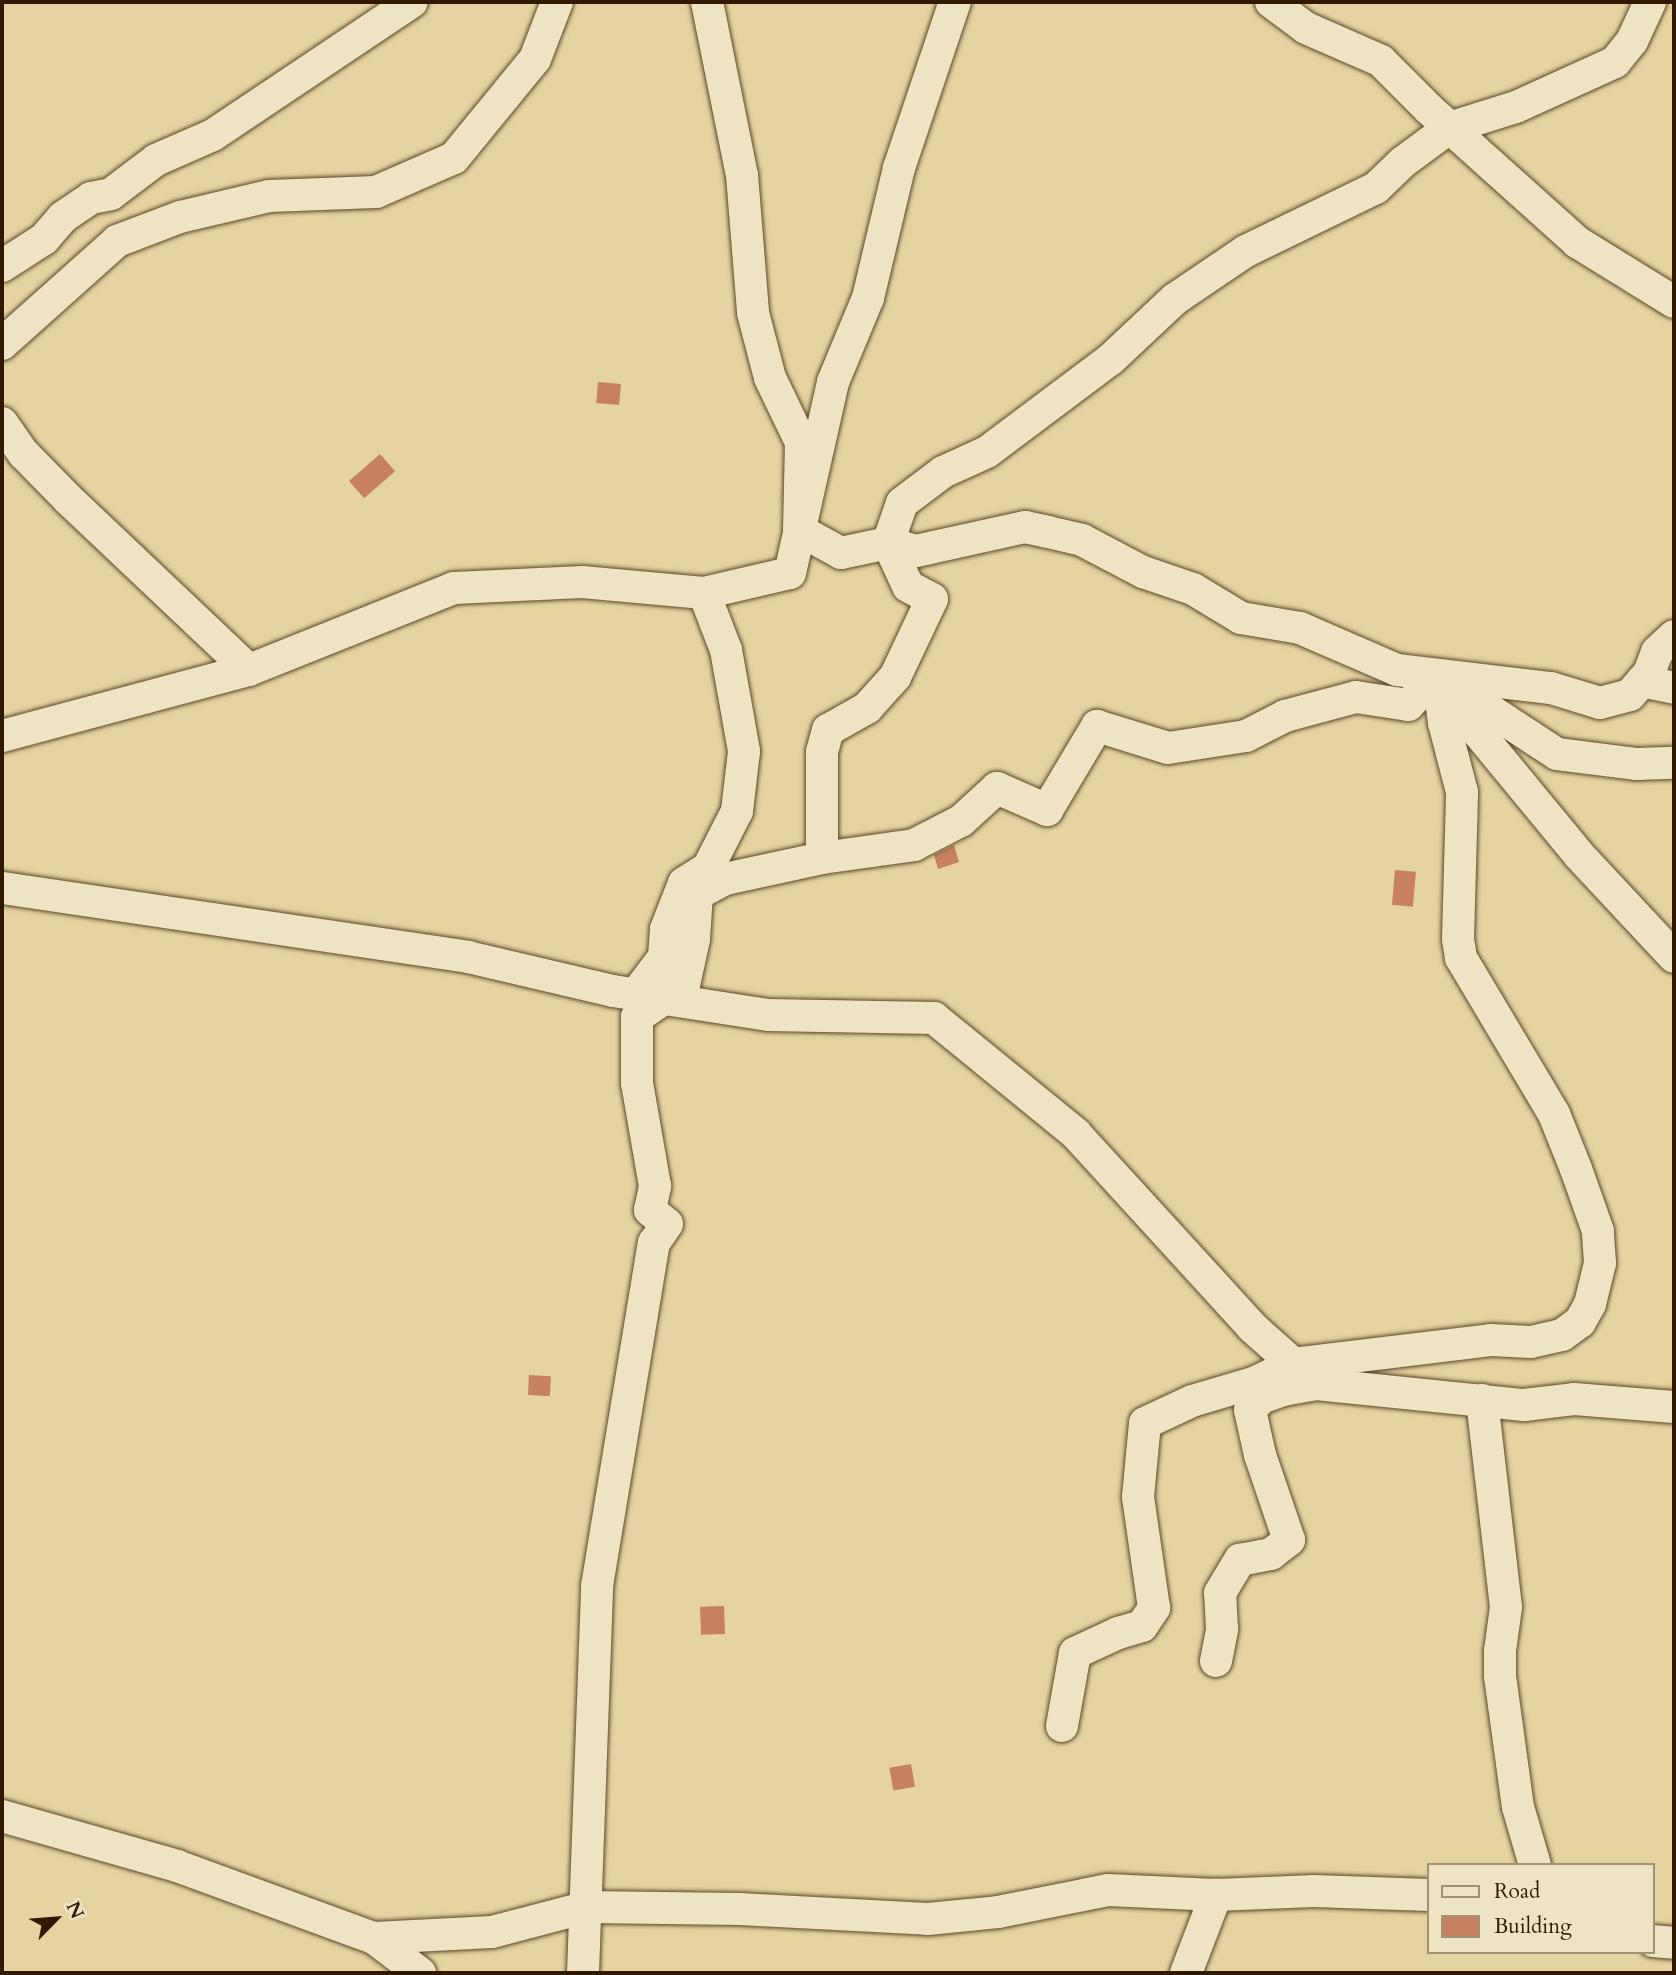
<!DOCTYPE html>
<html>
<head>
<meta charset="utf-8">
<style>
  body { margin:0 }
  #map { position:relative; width:1676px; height:1975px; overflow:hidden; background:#e5d4a1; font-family:Cardo,serif }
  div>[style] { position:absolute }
  .building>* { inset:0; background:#c78061; transform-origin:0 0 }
  .roads { filter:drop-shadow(0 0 2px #5d4729) drop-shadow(0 0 2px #5d4729) }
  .minor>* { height:32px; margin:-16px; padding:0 16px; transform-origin:16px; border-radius:16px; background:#eee3c2 }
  span { translate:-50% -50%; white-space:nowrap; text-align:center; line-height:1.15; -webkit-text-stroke:5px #eee3c2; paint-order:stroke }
  .frame { position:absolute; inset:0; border:4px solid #301801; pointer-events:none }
  .legend { position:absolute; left:1427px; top:1863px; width:228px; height:91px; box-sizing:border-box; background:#eee3c2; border:2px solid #a29275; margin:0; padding:9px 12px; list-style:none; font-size:21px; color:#301801 }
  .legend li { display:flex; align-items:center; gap:14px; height:35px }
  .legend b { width:35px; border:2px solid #a29275 }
  .north { position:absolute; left:21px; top:1884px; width:70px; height:70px; -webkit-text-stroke:5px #eee3c2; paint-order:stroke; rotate:65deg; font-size:19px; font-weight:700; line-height:28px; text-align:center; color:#301801 }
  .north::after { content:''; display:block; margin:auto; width:24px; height:32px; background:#301801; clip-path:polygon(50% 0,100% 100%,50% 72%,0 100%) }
</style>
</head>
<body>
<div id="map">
  <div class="building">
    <i style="left:598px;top:382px;width:23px;height:21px;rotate:5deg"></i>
    <i style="left:380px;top:454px;width:23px;height:41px;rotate:49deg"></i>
    <i style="clip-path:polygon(954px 845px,959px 862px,938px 869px,934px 855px)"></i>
    <i style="left:1395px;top:870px;width:21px;height:35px;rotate:5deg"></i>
    <i style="left:529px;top:1375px;width:22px;height:20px;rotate:3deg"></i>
    <i style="left:724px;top:1606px;width:28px;height:24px;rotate:88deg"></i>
    <i style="left:911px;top:1764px;width:23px;height:22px;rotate:80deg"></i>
  </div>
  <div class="roads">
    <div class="minor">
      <i style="left:707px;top:2px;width:177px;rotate:78.6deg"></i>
      <i style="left:742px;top:175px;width:138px;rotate:85.4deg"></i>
      <i style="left:753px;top:313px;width:67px;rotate:75.3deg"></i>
      <i style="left:770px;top:378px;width:71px;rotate:64.2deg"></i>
      <i style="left:801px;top:442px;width:88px;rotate:91.3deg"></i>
      <i style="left:799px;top:530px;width:48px;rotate:28.7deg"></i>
      <i style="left:841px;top:553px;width:48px;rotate:-12deg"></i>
      <i style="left:888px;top:543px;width:29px;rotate:16deg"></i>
      <i style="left:916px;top:551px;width:112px;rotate:-12.4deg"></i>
      <i style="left:1025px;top:527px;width:24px;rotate:12deg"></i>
      <i style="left:1048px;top:532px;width:35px;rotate:13deg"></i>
      <i style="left:1082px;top:540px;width:69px;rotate:27.7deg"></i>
      <i style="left:1143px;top:572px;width:53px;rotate:18.8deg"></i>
      <i style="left:1193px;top:589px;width:56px;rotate:31.1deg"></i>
      <i style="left:1241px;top:618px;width:60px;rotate:9.6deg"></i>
      <i style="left:1300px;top:628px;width:106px;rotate:23.4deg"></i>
      <i style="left:1397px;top:670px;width:155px;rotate:6.7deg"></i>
      <i style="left:1551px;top:688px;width:51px;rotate:17deg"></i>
      <i style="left:1600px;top:703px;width:31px;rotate:-15deg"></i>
      <i style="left:1630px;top:695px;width:29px;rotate:-49deg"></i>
      <i style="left:1649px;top:673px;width:22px;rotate:-69deg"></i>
      <i style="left:1657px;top:652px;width:23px;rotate:-43deg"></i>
      <i style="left:1271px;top:2px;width:44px;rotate:36.6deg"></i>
      <i style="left:1306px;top:28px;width:82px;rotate:23.7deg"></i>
      <i style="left:1381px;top:61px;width:68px;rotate:45deg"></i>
      <i style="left:1429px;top:109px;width:199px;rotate:41.9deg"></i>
      <i style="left:1577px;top:242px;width:114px;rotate:31.7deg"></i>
      <i style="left:2px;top:266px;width:50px;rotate:-32.7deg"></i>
      <i style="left:44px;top:239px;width:29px;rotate:-49deg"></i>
      <i style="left:63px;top:217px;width:34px;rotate:-34deg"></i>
      <i style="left:91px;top:198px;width:20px;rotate:-11deg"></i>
      <i style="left:111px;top:194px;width:56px;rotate:-37.1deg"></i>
      <i style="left:156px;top:160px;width:62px;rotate:-23.7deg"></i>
      <i style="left:213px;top:135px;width:239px;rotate:-33.8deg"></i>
      <i style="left:2px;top:344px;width:154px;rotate:-41.8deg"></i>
      <i style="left:117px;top:241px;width:67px;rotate:-20.9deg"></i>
      <i style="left:180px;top:217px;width:91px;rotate:-13.3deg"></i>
      <i style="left:269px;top:196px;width:107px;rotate:-2.1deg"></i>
      <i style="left:376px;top:192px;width:85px;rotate:-23.6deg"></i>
      <i style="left:454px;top:158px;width:128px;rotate:-50.7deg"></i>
      <i style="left:535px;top:59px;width:61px;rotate:-68.9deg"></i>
      <i style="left:2px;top:423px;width:38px;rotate:55deg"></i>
      <i style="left:24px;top:454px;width:63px;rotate:45.6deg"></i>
      <i style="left:68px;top:499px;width:249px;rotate:43.4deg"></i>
      <i style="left:1642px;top:681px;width:33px;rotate:12deg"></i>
      <i style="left:1439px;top:685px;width:220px;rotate:50.5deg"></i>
      <i style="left:1579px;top:855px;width:139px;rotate:47deg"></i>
      <i style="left:1453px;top:686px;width:124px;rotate:33.2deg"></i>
      <i style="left:1557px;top:754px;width:81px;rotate:7.1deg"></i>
      <i style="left:1637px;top:764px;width:37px;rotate:-2deg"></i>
      <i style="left:2px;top:736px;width:256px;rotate:-15deg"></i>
      <i style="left:249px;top:670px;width:221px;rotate:-21.8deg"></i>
      <i style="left:454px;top:588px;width:128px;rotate:-2.7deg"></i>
      <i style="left:582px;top:582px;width:122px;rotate:5.2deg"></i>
      <i style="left:822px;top:858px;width:93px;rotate:-8deg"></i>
      <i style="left:914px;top:845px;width:53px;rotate:-27.1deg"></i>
      <i style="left:961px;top:821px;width:49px;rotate:-42.5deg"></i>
      <i style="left:997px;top:788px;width:55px;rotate:23.7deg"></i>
      <i style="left:1047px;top:810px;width:98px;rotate:-59.2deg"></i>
      <i style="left:1097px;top:726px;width:74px;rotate:17.2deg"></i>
      <i style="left:1168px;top:748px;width:79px;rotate:-8.7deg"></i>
      <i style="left:1246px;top:736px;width:44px;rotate:-27.1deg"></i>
      <i style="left:1285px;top:716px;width:73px;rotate:-15deg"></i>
      <i style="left:1356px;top:697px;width:53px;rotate:8.7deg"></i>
      <i style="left:1408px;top:705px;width:42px;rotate:-44deg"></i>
      <i style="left:2px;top:888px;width:471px;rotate:8.4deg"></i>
      <i style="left:468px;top:957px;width:149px;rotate:13.2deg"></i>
      <i style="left:613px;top:991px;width:157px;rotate:8.8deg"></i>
      <i style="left:768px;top:1015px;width:166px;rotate:1deg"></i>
      <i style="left:934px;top:1018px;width:183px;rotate:39.2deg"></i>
      <i style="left:1076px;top:1134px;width:261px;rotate:47.6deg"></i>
      <i style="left:1252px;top:1327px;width:74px;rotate:41.7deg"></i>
      <i style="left:636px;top:994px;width:46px;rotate:-52.9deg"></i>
      <i style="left:664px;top:957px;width:28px;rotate:-86deg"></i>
      <i style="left:666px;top:929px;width:49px;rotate:-68.6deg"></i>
      <i style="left:684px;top:883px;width:28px;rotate:-32deg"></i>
      <i style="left:708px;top:868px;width:64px;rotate:-63deg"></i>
      <i style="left:737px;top:811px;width:60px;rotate:-83.3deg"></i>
      <i style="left:744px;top:751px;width:103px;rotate:-100.1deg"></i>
      <i style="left:726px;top:650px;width:61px;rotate:-111.1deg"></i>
      <i style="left:704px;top:593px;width:88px;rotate:-13.1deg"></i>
      <i style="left:790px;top:573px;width:196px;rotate:-77.3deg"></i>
      <i style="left:833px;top:382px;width:91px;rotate:-67.4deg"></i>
      <i style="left:868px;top:298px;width:134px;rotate:-76.6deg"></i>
      <i style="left:899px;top:168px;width:175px;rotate:-71.4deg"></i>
      <i style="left:1482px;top:1400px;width:208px;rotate:83.4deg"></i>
      <i style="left:1506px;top:1607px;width:44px;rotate:97.8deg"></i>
      <i style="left:1500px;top:1651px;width:25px;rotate:90deg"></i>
      <i style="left:1500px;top:1676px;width:132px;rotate:82.2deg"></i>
      <i style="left:1518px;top:1807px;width:60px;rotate:73.7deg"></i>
      <i style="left:1216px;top:1661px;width:33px;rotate:-79deg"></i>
      <i style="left:1222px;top:1629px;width:36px;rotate:-93deg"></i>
      <i style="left:1220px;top:1593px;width:39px;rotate:-59deg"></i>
      <i style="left:1240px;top:1560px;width:32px;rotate:-11deg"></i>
      <i style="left:1271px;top:1554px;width:23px;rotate:-38deg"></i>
      <i style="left:1289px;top:1540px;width:90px;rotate:-108.8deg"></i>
      <i style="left:1260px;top:1455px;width:46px;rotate:-102.5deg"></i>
      <i style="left:1250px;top:1410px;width:16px;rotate:-47deg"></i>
      <i style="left:1261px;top:1398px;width:23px;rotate:-20deg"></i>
      <i style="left:1283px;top:1390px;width:34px;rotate:-10deg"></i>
      <i style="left:1316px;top:1384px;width:209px;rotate:5.8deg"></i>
      <i style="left:1524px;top:1405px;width:50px;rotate:-6.8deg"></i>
      <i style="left:1574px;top:1399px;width:100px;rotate:4.6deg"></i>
      <i style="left:1062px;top:1726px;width:74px;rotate:-79.9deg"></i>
      <i style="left:1075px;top:1653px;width:47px;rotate:-24.9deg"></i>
      <i style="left:1118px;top:1633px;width:25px;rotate:-16deg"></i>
      <i style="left:1142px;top:1626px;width:22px;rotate:-56deg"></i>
      <i style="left:1154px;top:1608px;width:112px;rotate:-98.2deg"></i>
      <i style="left:1138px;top:1497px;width:74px;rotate:-84.6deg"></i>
      <i style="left:1145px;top:1423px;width:52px;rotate:-25.1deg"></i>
      <i style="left:1192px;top:1401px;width:67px;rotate:-16.5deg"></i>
      <i style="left:1256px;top:1382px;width:41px;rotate:-25.9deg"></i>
      <i style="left:1293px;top:1364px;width:199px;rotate:-6.9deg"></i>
      <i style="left:1491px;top:1340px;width:40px;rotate:2.9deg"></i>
      <i style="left:1531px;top:1342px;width:32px;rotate:-13deg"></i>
      <i style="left:1562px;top:1335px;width:22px;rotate:-36deg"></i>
      <i style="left:1580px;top:1322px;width:21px;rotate:-61deg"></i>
      <i style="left:1590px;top:1304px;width:42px;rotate:-76.3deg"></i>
      <i style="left:1600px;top:1263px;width:32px;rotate:-94deg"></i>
      <i style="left:1598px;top:1231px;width:66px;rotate:-109.5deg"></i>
      <i style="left:1576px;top:1169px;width:59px;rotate:-111.8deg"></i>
      <i style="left:1554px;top:1114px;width:182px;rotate:-120.8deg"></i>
      <i style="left:1461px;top:958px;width:19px;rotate:-99deg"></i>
      <i style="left:1458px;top:939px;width:147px;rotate:-88.4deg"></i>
      <i style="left:1462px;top:792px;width:71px;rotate:-104.6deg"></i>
      <i style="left:1444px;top:723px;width:47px;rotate:-97.3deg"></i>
      <i style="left:2px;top:1816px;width:182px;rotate:15.9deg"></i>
      <i style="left:177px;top:1866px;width:210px;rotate:20.1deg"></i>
      <i style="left:374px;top:1938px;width:58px;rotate:37.3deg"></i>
      <i style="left:374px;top:1938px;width:118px;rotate:-2.9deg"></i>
      <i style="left:492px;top:1932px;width:98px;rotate:-14.7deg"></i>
      <i style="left:587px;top:1907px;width:152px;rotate:0.8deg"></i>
      <i style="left:739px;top:1909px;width:189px;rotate:3deg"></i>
      <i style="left:928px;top:1919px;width:70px;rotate:-5.7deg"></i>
      <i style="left:998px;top:1912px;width:112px;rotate:-11.3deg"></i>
      <i style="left:1108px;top:1890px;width:108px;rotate:2.7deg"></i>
      <i style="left:1216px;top:1895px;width:98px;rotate:-2.3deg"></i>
      <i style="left:1314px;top:1891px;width:115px;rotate:2deg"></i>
      <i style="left:1653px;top:1941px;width:21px;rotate:5deg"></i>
      <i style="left:583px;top:1973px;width:387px;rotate:-87.9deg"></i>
      <i style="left:597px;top:1586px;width:348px;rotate:-80.6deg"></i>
      <i style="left:654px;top:1243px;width:23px;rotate:-56deg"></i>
      <i style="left:667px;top:1224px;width:22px;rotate:-141deg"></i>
      <i style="left:650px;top:1210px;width:25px;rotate:-78deg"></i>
      <i style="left:655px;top:1186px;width:105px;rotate:-99.9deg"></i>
      <i style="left:637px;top:1083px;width:66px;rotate:-90deg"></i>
      <i style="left:637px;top:1017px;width:57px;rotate:-34.2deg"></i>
      <i style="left:684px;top:985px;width:47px;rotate:-77.7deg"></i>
      <i style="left:694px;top:939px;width:45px;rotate:-86.2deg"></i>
      <i style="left:697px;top:894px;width:32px;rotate:-28deg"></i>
      <i style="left:725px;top:879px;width:99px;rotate:-12.2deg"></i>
      <i style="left:822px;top:858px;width:106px;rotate:-90deg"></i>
      <i style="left:822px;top:752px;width:23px;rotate:-75deg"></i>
      <i style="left:828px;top:730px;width:45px;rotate:-29.4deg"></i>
      <i style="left:867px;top:708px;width:42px;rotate:-47.9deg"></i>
      <i style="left:895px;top:677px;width:86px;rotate:-64.6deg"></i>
      <i style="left:932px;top:599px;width:27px;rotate:-152deg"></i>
      <i style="left:908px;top:586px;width:47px;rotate:-114.9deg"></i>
      <i style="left:888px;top:543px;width:42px;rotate:-70.7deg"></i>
      <i style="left:902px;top:503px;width:51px;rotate:-37.1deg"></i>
      <i style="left:943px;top:472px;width:48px;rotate:-24.4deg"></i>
      <i style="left:987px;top:452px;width:155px;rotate:-36.9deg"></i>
      <i style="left:1111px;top:359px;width:88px;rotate:-43.2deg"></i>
      <i style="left:1175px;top:299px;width:86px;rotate:-34.1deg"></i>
      <i style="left:1246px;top:251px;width:144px;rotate:-25.9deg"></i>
      <i style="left:1376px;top:188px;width:37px;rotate:-44deg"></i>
      <i style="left:1403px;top:162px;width:57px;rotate:-36.5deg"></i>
      <i style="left:1449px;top:128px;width:70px;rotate:-17.4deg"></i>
      <i style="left:1516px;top:107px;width:109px;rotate:-24.4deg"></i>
      <i style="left:1615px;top:62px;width:27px;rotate:-51deg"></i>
      <i style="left:1632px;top:41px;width:43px;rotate:-65.2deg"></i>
      <i style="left:1186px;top:1973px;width:84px;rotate:-69deg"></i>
    </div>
  </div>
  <div class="frame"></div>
  <ul class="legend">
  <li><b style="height:9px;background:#eee3c2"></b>Road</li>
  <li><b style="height:19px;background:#c78061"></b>Building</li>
  </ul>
  <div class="north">N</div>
</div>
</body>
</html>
